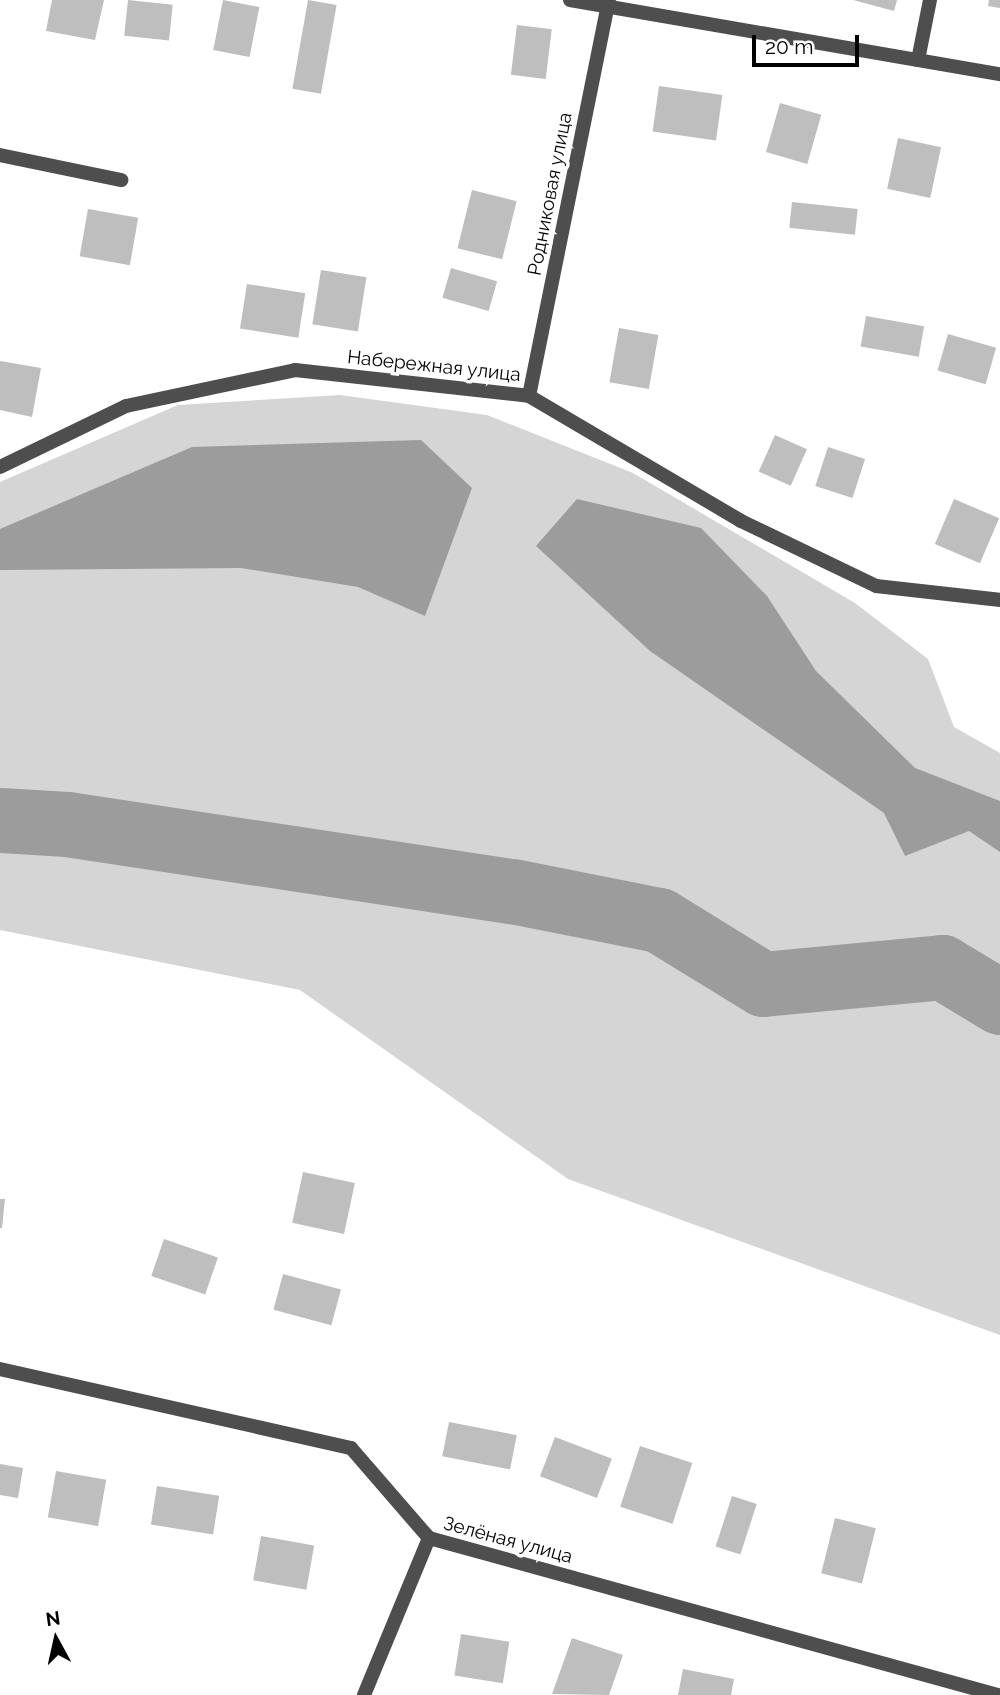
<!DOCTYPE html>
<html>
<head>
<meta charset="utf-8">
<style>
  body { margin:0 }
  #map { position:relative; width:1000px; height:1695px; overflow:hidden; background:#fff; font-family:Raleway,sans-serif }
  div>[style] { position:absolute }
  .green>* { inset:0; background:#d5d5d5 }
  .water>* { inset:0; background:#9c9c9c }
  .river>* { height:65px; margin:-32.5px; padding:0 32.5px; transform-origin:32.5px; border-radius:32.5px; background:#9c9c9c }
  .building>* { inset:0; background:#bebebe; transform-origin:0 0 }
  .street>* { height:14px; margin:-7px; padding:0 7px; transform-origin:7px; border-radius:7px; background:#4e4e4e }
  span { translate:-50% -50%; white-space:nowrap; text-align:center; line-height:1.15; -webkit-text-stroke:7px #fff; paint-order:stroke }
  .street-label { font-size:19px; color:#000 }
  .north { position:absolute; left:21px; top:1604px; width:70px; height:70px; -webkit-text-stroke:5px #fff; paint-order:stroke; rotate:352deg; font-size:19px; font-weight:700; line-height:28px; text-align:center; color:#000 }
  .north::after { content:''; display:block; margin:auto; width:24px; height:32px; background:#000; clip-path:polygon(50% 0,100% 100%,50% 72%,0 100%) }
  .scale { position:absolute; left:752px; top:35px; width:107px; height:32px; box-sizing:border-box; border:4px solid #000; border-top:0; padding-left:9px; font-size:21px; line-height:24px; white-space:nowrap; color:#000; -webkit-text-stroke:5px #fff; paint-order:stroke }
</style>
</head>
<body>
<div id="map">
  <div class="green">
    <i style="clip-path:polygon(340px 395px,487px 415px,633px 473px,855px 603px,928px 659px,954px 727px,1000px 753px,1000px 1335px,568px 1179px,300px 990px,0 930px,0 482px,178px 405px)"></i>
  </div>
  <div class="water">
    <i style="clip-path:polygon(421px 440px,472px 488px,425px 616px,358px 587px,241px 568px,0 570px,0 529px,192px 447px)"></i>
    <i style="clip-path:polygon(577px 499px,701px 528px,767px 596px,816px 671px,915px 768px,1000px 801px,1000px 852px,969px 831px,905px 856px,884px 813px,650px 651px,536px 546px)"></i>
  </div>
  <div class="river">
    <i style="left:0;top:820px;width:67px;rotate:3.4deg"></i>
    <i style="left:67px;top:824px;width:450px;rotate:8.6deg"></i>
    <i style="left:512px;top:891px;width:150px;rotate:11.2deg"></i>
    <i style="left:659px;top:920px;width:122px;rotate:31.6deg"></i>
    <i style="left:763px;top:984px;width:180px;rotate:-5.4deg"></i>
    <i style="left:942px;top:967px;width:68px;rotate:31.1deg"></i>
  </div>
  <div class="building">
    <i style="clip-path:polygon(52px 0,104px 0,95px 40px,46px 31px)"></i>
    <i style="left:128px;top:0;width:45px;height:36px;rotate:6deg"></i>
    <i style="left:223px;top:0;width:37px;height:51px;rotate:11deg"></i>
    <i style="left:308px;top:0;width:29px;height:90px;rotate:10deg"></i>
    <i style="clip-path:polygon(853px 0,897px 0,894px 11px)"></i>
    <i style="clip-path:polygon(989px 0,1000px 0,1000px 8px,988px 6px)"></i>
    <i style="left:517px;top:25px;width:35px;height:50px;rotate:7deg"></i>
    <i style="left:659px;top:86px;width:64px;height:46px;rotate:8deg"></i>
    <i style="left:780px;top:103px;width:43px;height:51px;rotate:16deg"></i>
    <i style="left:898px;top:138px;width:44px;height:52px;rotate:12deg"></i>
    <i style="left:472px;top:190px;width:46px;height:60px;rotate:14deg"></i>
    <i style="left:792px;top:202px;width:66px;height:26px;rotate:6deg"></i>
    <i style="left:88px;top:209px;width:51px;height:48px;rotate:10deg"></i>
    <i style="left:451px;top:268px;width:48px;height:31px;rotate:16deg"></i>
    <i style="left:321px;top:270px;width:46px;height:55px;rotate:9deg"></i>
    <i style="left:247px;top:284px;width:59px;height:45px;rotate:9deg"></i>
    <i style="left:866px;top:316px;width:59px;height:31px;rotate:10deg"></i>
    <i style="left:619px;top:328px;width:40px;height:55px;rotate:10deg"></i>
    <i style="left:948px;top:334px;width:50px;height:38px;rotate:16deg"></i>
    <i style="clip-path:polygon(0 361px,41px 368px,32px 417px,0 410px)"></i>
    <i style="left:775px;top:435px;width:35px;height:40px;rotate:24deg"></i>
    <i style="left:828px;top:447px;width:39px;height:41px;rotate:18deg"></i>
    <i style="left:954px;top:499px;width:49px;height:49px;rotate:23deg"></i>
    <i style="left:303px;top:1172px;width:53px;height:52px;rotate:12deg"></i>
    <i style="clip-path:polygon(0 1199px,5px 1199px,2px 1228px,0 1228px)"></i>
    <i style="left:164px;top:1239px;width:57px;height:39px;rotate:19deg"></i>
    <i style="left:283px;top:1274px;width:60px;height:37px;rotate:15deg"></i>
    <i style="left:449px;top:1422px;width:69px;height:35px;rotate:11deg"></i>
    <i style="left:555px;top:1437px;width:61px;height:42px;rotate:21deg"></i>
    <i style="left:640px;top:1446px;width:55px;height:64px;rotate:18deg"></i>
    <i style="clip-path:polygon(0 1464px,23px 1468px,18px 1498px,0 1495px)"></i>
    <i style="left:56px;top:1471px;width:51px;height:47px;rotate:10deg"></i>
    <i style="left:157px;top:1486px;width:63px;height:39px;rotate:9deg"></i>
    <i style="left:732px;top:1496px;width:26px;height:53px;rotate:18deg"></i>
    <i style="left:835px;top:1518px;width:42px;height:57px;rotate:14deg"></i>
    <i style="left:261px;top:1536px;width:54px;height:45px;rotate:10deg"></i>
    <i style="left:461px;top:1634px;width:49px;height:42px;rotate:9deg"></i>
    <i style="clip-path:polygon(572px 1638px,623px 1655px,609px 1695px,552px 1694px)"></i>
    <i style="clip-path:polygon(683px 1669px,734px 1679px,731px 1695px,678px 1695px)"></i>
  </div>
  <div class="street">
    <i style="left:570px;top:0;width:436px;rotate:9.8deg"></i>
    <i style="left:918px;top:60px;width:61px;rotate:-78.7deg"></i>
    <i style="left:0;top:155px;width:124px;rotate:11.7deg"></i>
    <i style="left:529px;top:396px;width:404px;rotate:-78.6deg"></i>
    <i style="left:0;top:467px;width:140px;rotate:-25.8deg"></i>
    <i style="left:126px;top:406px;width:173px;rotate:-12deg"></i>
    <i style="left:295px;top:370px;width:235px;rotate:6.3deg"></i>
    <i style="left:529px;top:396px;width:246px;rotate:30.5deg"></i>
    <i style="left:741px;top:521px;width:150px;rotate:25.7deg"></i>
    <i style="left:876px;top:586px;width:125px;rotate:6.4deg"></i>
    <i style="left:0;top:1369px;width:360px;rotate:12.7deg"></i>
    <i style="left:351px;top:1448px;width:119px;rotate:49.1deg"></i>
    <i style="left:429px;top:1538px;width:590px;rotate:15.43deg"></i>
    <i style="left:364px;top:1695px;width:170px;rotate:-67.5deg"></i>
  </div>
  <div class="street-label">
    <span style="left:550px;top:194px;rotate:-79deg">Родниковая улица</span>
    <span style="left:434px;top:366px;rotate:6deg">Набережная улица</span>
    <span style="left:508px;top:1540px;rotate:15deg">Зелёная улица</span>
  </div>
  <div class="north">N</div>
  <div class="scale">20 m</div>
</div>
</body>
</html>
